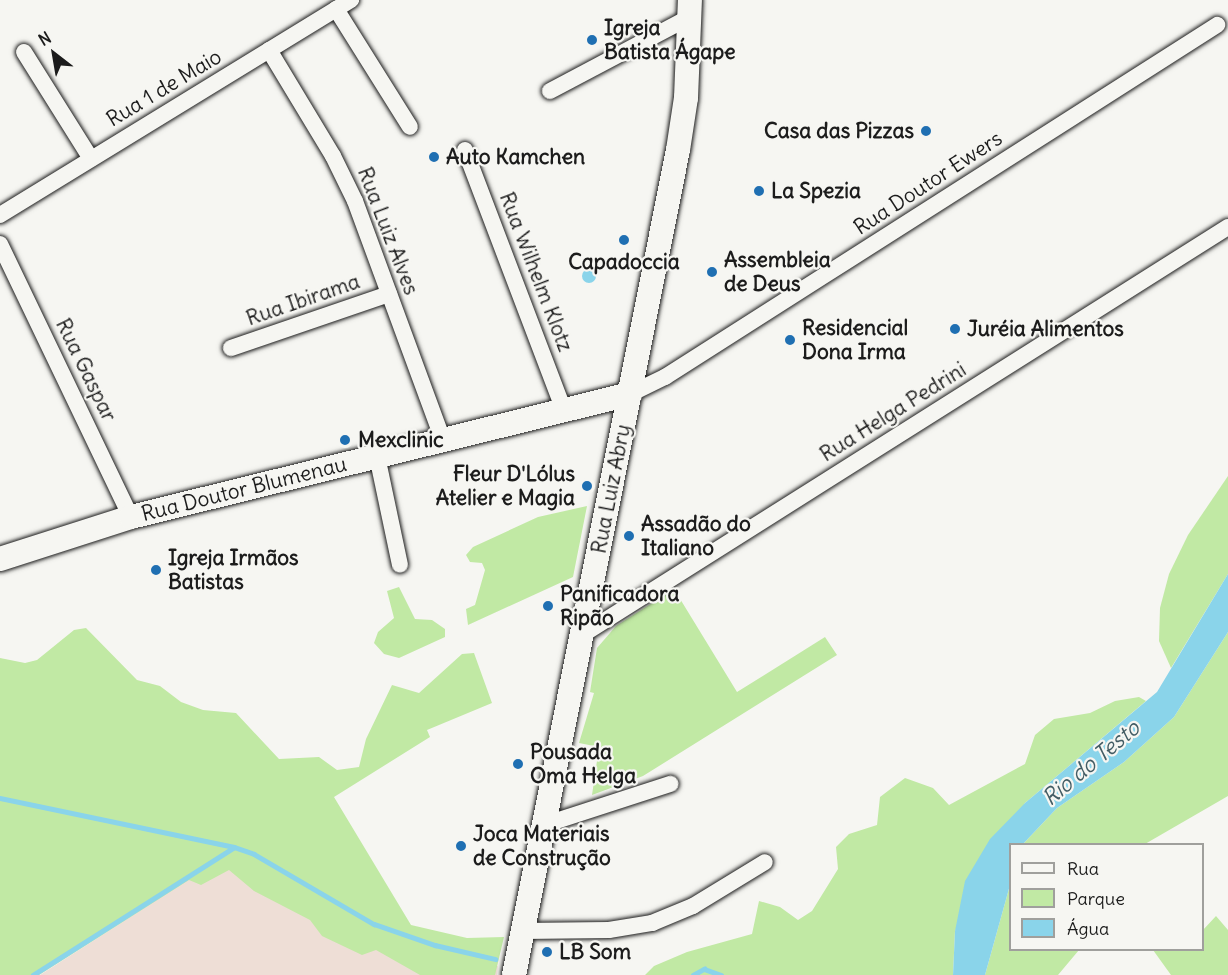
<!DOCTYPE html>
<html>
<head>
<meta charset="utf-8">
<style>
  body { margin:0 }
  #map { position:relative; width:1228px; height:975px; overflow:hidden; background:#f6f6f2; font-family:Delius,sans-serif }
  div>[style] { position:absolute }
  .built>* { inset:0; background:#eeded6 }
  .green>* { inset:0; background:#c1e9a4 }
  .water>* { inset:0; background:#8ad4ea }
  .round { border-radius:50% }
  .stream>* { height:4.5px; margin:-2.25px; padding:0 2.25px; transform-origin:2.25px; border-radius:2.25px; background:#8ad4ea }
  .roads { filter:drop-shadow(0 0 2px #1c1c1c) drop-shadow(0 0 2px #1c1c1c) }
  .street>* { height:16px; margin:-8px; padding:0 8px; transform-origin:8px; border-radius:8px; background:#f6f6f2 }
  .secondary>* { height:24px; margin:-12px; padding:0 12px; transform-origin:12px; border-radius:12px; background:#f6f6f2 }
  .dots>* { width:16px; height:16px; translate:-50% -50%; box-sizing:border-box; border:3px solid #f6f6f2; border-radius:50% }
  span { translate:-50% -50%; white-space:nowrap; text-align:center; line-height:1.15; -webkit-text-stroke:4.5px #f6f6f2; paint-order:stroke }
  .poi-label { font-size:21px; color:#1c1c1c; font-weight:700 }
  .left { translate:0 -50%; text-align:left }
  .right { translate:-100% -50%; text-align:right }
  .street-label { font-size:21px; color:#1c1c1c }
  .water-label { font-size:22px; color:#425c64; font-style:italic }
  .legend { position:absolute; left:1009px; top:843px; width:195px; height:108px; box-sizing:border-box; background:#f6f6f2; border:2px solid #9f9f9c; margin:0; padding:8px 10px; list-style:none; font-size:18px; color:#1c1c1c }
  .legend li { display:flex; align-items:center; gap:12px; height:30px }
  .legend b { width:30px; border:2px solid #9f9f9c }
  .north { position:absolute; left:24px; top:24px; width:60px; height:60px; -webkit-text-stroke:4px #f6f6f2; paint-order:stroke; rotate:329deg; font-size:16px; font-weight:700; line-height:24px; text-align:center; color:#1c1c1c }
  .north::after { content:''; display:block; margin:auto; width:21px; height:27px; background:#1c1c1c; clip-path:polygon(50% 0,100% 100%,50% 72%,0 100%) }
</style>
</head>
<body>
<div id="map">
  <div class="built">
    <i style="clip-path:polygon(236px 849px,446px 956px,498px 966px,497px 975px,40px 975px)"></i>
  </div>
  <div class="green">
    <i style="clip-path:polygon(1228px 476px,1228px 574px,1171px 668px,1159px 641px,1160px 608px,1169px 574px,1188px 535px)"></i>
    <i style="clip-path:polygon(587px 506px,573px 577px,468px 625px,466px 609px,475px 605px,485px 570px,482px 563px,470px 562px,466px 555px,473px 547px,538px 517px)"></i>
    <i style="clip-path:polygon(399px 587px,415px 619px,432px 620px,445px 629px,445px 637px,399px 658px,384px 654px,374px 643px,378px 632px,394px 618px,387px 591px)"></i>
    <i style="clip-path:polygon(674px 589px,737px 692px,825px 637px,837px 655px,643px 776px,592px 795px,599px 747px,579px 743px,594px 693px,590px 692px,597px 648px,616px 626px)"></i>
    <i style="clip-path:polygon(86px 628px,137px 680px,160px 686px,181px 702px,203px 710px,236px 713px,279px 759px,319px 757px,337px 770px,359px 767px,366px 739px,392px 685px,419px 693px,462px 654px,474px 653px,492px 703px,427px 730px,430px 737px,334px 797px,411px 925px,467px 938px,504px 937px,495px 975px,420px 975px,376px 950px,362px 955px,322px 936px,310px 920px,254px 891px,229px 870px,201px 885px,189px 880px,39px 975px,0 975px,0 658px,25px 663px,37px 660px,74px 630px)"></i>
    <i style="clip-path:polygon(1228px 632px,1228px 796px,1145px 844px,1023px 844px,1057px 808px,1124px 762px,1174px 717px)"></i>
    <i style="clip-path:polygon(1139px 697px,1146px 701px,1025px 803px,955px 931px,953px 975px,645px 975px,654px 966px,687px 952px,752px 934px,759px 901px,780px 907px,798px 920px,812px 911px,838px 869px,836px 847px,849px 834px,877px 825px,880px 797px,905px 778px,933px 788px,949px 805px,1025px 764px,1035px 735px,1054px 719px,1090px 713px,1115px 701px)"></i>
    <i style="clip-path:polygon(1010px 885px,1010px 950px,1079px 950px,1058px 975px,985px 975px)"></i>
    <i style="clip-path:polygon(1216px 916px,1228px 930px,1228px 975px,1171px 975px,1153px 950px,1202px 950px,1203px 930px)"></i>
  </div>
  <div class="water">
    <i class="round" style="left:582px;top:269px;width:14px;height:14px"></i>
    <i style="clip-path:polygon(1228px 574px,1228px 632px,1174px 717px,1124px 762px,1057px 808px,1023px 844px,1010px 844px,1010px 885px,985px 975px,953px 975px,955px 931px,965px 881px,990px 839px,1025px 803px,1157px 692px)"></i>
  </div>
  <div class="stream">
    <i style="left:0;top:798px;width:239px;rotate:11.8deg"></i>
    <i style="left:234px;top:847px;width:21px;rotate:19deg"></i>
    <i style="left:254px;top:854px;width:139px;rotate:30.3deg"></i>
    <i style="left:374px;top:924px;width:65px;rotate:19deg"></i>
    <i style="left:435px;top:945px;width:62px;rotate:13.1deg"></i>
    <i style="left:33px;top:975px;width:237px;rotate:-32.4deg"></i>
    <i style="left:693px;top:975px;width:13px;rotate:-29deg"></i>
    <i style="left:704px;top:969px;width:18px;rotate:19deg"></i>
  </div>
  <div class="roads">
    <div class="street">
      <i style="left:336px;top:9px;width:139px;rotate:57.9deg"></i>
      <i style="left:269px;top:50px;width:124px;rotate:58.9deg"></i>
      <i style="left:333px;top:156px;width:50px;rotate:63.9deg"></i>
      <i style="left:355px;top:201px;width:255px;rotate:69.8deg"></i>
      <i style="left:24px;top:52px;width:126px;rotate:57.9deg"></i>
      <i style="left:550px;top:91px;width:158px;rotate:-27.9deg"></i>
      <i style="left:465px;top:150px;width:278px;rotate:69.2deg"></i>
      <i style="left:0;top:215px;width:412px;rotate:-31.5deg"></i>
      <i style="left:0;top:244px;width:303px;rotate:64.4deg"></i>
      <i style="left:231px;top:348px;width:167px;rotate:-18.9deg"></i>
      <i style="left:630px;top:394px;width:39px;rotate:-26deg"></i>
      <i style="left:665px;top:377px;width:655px;rotate:-32.52deg"></i>
      <i style="left:377px;top:456px;width:111px;rotate:78.1deg"></i>
      <i style="left:582px;top:635px;width:764px;rotate:-32.28deg"></i>
      <i style="left:544px;top:825px;width:133px;rotate:-18deg"></i>
      <i style="left:523px;top:931px;width:86px;rotate:-0.7deg"></i>
      <i style="left:609px;top:930px;width:44px;rotate:-9.2deg"></i>
      <i style="left:652px;top:923px;width:44px;rotate:-22.5deg"></i>
      <i style="left:693px;top:906px;width:84px;rotate:-31.4deg"></i>
    </div>
    <div class="secondary">
      <i style="left:0;top:559px;width:138px;rotate:-17.8deg"></i>
      <i style="left:131px;top:517px;width:514px;rotate:-13.85deg"></i>
      <i style="left:514px;top:975px;width:841px;rotate:-78.76deg"></i>
      <i style="left:678px;top:150px;width:53px;rotate:-81.3deg"></i>
      <i style="left:686px;top:98px;width:98px;rotate:-87.7deg"></i>
    </div>
  </div>
  <div class="dots">
    <i style="left:592px;top:40px;background:#1f6fb2"></i>
    <i style="left:926px;top:131px;background:#1f6fb2"></i>
    <i style="left:434px;top:157px;background:#1f6fb2"></i>
    <i style="left:759px;top:191px;background:#1f6fb2"></i>
    <i style="left:624px;top:240px;background:#1f6fb2"></i>
    <i style="left:712px;top:272px;background:#1f6fb2"></i>
    <i style="left:955px;top:329px;background:#1f6fb2"></i>
    <i style="left:790px;top:340px;background:#1f6fb2"></i>
    <i style="left:345px;top:440px;background:#1f6fb2"></i>
    <i style="left:587px;top:486px;background:#1f6fb2"></i>
    <i style="left:629px;top:536px;background:#1f6fb2"></i>
    <i style="left:156px;top:570px;background:#1f6fb2"></i>
    <i style="left:548px;top:606px;background:#1f6fb2"></i>
    <i style="left:518px;top:764px;background:#1f6fb2"></i>
    <i style="left:461px;top:846px;background:#1f6fb2"></i>
    <i style="left:547px;top:952px;background:#1f6fb2"></i>
  </div>
  <div class="poi-label">
    <span class="left" style="left:604px;top:40px">Igreja<br>Batista Ágape</span>
    <span class="right" style="left:914px;top:131px">Casa das Pizzas</span>
    <span class="left" style="left:446px;top:157px">Auto Kamchen</span>
    <span class="left" style="left:771px;top:191px">La Spezia</span>
    <span class="left" style="left:724px;top:272px">Assembleia<br>de Deus</span>
    <span style="left:624px;top:262px">Capadoccia</span>
    <span class="left" style="left:802px;top:340px">Residencial<br>Dona Irma</span>
    <span class="left" style="left:967px;top:329px">Juréia Alimentos</span>
    <span class="left" style="left:358px;top:440px">Mexclinic</span>
    <span class="right" style="left:575px;top:486px">Fleur D'Lólus<br>Atelier e Magia</span>
    <span class="left" style="left:641px;top:536px">Assadão do<br>Italiano</span>
    <span class="left" style="left:168px;top:570px">Igreja Irmãos<br>Batistas</span>
    <span class="left" style="left:560px;top:606px">Panificadora<br>Ripão</span>
    <span class="left" style="left:530px;top:764px">Pousada<br>Oma Helga</span>
    <span class="left" style="left:473px;top:846px">Joca Materiais<br>de Construção</span>
    <span class="left" style="left:559px;top:952px">LB Som</span>
  </div>
  <div class="street-label">
    <span style="left:164px;top:88px;rotate:-31deg">Rua 1 de Maio</span>
    <span style="left:928px;top:183px;rotate:-33deg">Rua Doutor Ewers</span>
    <span style="left:388px;top:231px;rotate:69deg">Rua Luiz Alves</span>
    <span style="left:536px;top:272px;rotate:69deg">Rua Wilhelm Klotz</span>
    <span style="left:303px;top:300px;rotate:-19deg">Rua Ibirama</span>
    <span style="left:86px;top:370px;rotate:64deg">Rua Gaspar</span>
    <span style="left:893px;top:412px;rotate:-32deg">Rua Helga Pedrini</span>
    <span style="left:244px;top:489px;rotate:-14deg">Rua Doutor Blumenau</span>
    <span style="left:611px;top:489px;rotate:-79deg">Rua Luiz Abry</span>
  </div>
  <div class="water-label">
    <span style="left:1091px;top:763px;rotate:-40deg">Rio do Testo</span>
  </div>
  <ul class="legend">
  <li><b style="height:8px;background:#f6f6f2"></b>Rua</li>
  <li><b style="height:16px;background:#c1e9a4"></b>Parque</li>
  <li><b style="height:16px;background:#8ad4ea"></b>Água</li>
  </ul>
  <div class="north">N</div>
</div>
</body>
</html>
